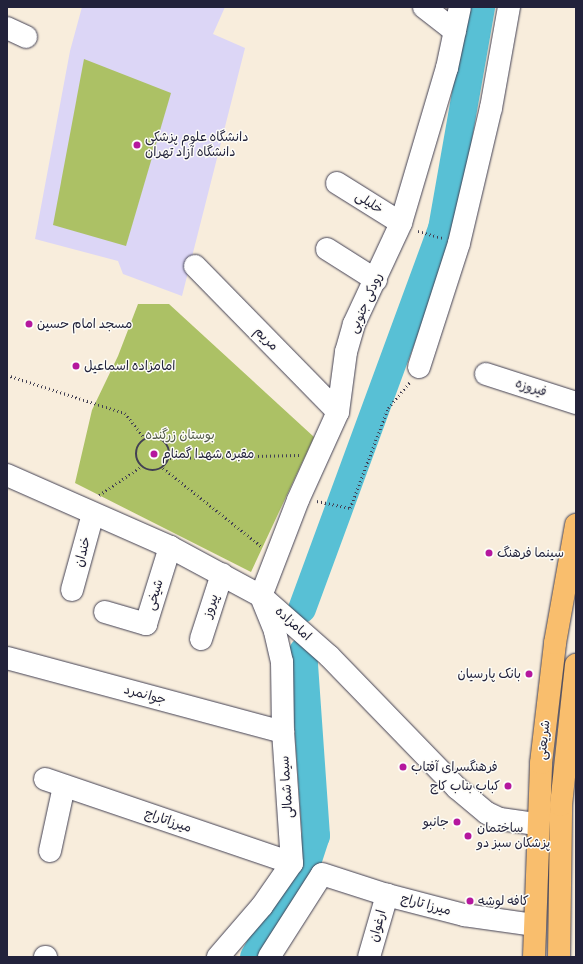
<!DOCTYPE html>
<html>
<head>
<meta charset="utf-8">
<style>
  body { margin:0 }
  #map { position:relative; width:583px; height:964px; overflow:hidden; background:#f8eddc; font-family:Itim,"Playpen Sans Arabic",sans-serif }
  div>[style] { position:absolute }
  .built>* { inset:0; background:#dcd6f6 }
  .green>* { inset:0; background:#acc165 }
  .river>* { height:28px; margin:-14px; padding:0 14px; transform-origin:14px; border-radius:14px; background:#58c0d5 }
  .path>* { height:2.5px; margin-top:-1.25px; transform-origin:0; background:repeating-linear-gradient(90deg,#424053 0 1px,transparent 0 4px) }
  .path>.ring { margin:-1.25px; padding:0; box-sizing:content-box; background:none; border:2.5px solid #424053; border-radius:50% }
  .roads { filter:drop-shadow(0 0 1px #424053) drop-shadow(0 0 1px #424053) }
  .minor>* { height:22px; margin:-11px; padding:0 11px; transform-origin:11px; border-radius:11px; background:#fff }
  .major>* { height:22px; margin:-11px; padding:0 11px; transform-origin:11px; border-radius:11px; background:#f9be6d }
  .dots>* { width:11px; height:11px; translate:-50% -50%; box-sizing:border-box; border:2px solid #fdfcf7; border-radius:50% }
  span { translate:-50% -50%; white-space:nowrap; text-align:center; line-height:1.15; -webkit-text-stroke:3px #fdfcf7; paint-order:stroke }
  .poi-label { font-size:13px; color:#22223b }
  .left { translate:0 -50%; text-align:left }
  .right { translate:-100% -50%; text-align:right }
  .street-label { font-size:13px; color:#22223b }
  .park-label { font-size:13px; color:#525a4a }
  .frame { position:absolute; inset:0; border:8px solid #22223b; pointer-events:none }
</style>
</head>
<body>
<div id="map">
  <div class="built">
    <i style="clip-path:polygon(82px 7px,225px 7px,213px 34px,245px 48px,182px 296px,123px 274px,118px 261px,35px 239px,70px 51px)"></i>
  </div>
  <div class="green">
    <i style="clip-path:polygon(84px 59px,171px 93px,126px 246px,53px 225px)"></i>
    <i style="clip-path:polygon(138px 304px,169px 304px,314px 437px,251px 572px,75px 483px,92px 410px,118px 356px)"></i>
  </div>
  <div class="river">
    <i style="left:302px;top:609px;width:405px;rotate:-69.8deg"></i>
    <i style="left:442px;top:229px;width:225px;rotate:-80deg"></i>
    <i style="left:254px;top:957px;width:105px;rotate:-60.3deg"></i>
    <i style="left:306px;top:866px;width:32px;rotate:-72deg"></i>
    <i style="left:316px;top:836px;width:185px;rotate:-94deg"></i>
  </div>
  <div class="path">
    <i style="left:418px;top:231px;width:25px;rotate:16deg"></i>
    <i style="left:7px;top:375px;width:124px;rotate:17.9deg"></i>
    <i style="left:125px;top:413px;width:33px;rotate:52deg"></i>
    <i class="ring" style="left:136px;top:437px;width:31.5px;height:31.5px"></i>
    <i style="left:170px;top:458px;width:129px;rotate:-1.3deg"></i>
    <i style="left:163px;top:468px;width:125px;rotate:38.5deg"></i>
    <i style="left:99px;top:495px;width:52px;rotate:-34deg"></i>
    <i style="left:317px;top:501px;width:34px;rotate:12deg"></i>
    <i style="left:350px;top:508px;width:107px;rotate:-69.2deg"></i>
    <i style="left:388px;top:408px;width:34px;rotate:-50deg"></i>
  </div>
  <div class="roads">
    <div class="minor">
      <i style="left:424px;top:7px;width:39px;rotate:38deg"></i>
      <i style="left:7px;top:28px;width:21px;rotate:25deg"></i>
      <i style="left:337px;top:183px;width:75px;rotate:32deg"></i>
      <i style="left:327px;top:249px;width:58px;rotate:32.3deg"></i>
      <i style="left:195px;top:266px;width:204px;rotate:45.6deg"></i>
      <i style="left:419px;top:367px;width:130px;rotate:-72.1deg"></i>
      <i style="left:459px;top:243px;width:139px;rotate:-76.7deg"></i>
      <i style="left:491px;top:108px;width:103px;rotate:-79.9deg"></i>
      <i style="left:486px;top:374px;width:95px;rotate:17.9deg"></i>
      <i style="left:7px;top:475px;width:178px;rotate:23.8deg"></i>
      <i style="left:170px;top:547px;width:103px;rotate:28.3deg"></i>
      <i style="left:261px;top:596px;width:91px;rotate:41.4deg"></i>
      <i style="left:329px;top:656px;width:184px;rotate:45.9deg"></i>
      <i style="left:457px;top:788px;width:39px;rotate:40deg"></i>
      <i style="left:487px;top:813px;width:14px;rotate:25deg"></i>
      <i style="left:500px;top:819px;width:37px;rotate:8deg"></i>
      <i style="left:72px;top:590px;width:79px;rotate:-74.6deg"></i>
      <i style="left:105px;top:612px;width:43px;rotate:16.3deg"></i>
      <i style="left:146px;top:624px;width:81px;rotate:-72.7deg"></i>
      <i style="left:201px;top:639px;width:68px;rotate:-72.1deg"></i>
      <i style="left:7px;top:658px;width:286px;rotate:15deg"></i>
      <i style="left:45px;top:779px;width:261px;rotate:18.8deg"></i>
      <i style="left:50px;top:851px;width:66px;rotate:-77.8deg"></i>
      <i style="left:45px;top:957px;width:1px"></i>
      <i style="left:218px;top:957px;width:67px;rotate:-49.2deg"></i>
      <i style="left:262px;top:906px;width:52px;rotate:-55.1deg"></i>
      <i style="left:292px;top:863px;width:131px;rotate:-93.9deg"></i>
      <i style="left:283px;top:732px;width:70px;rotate:-90.8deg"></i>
      <i style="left:282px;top:662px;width:32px;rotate:-103deg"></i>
      <i style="left:275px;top:631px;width:38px;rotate:-112deg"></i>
      <i style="left:261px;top:596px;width:103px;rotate:-68.9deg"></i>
      <i style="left:298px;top:500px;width:97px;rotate:-65.6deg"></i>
      <i style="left:338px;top:412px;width:61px;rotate:-82.4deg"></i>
      <i style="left:346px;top:352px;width:29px;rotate:-74deg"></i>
      <i style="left:354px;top:324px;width:111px;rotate:-65deg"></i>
      <i style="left:401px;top:223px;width:162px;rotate:-73.5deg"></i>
      <i style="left:447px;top:68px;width:62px;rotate:-78deg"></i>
      <i style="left:269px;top:957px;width:98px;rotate:-57.4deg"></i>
      <i style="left:322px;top:874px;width:68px;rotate:17.9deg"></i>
      <i style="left:387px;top:895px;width:80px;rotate:14.6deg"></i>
      <i style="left:464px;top:915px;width:70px;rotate:8.2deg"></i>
      <i style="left:369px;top:957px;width:65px;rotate:-73.8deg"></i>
    </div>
    <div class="major">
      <i style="left:534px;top:957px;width:194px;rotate:-87.9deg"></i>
      <i style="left:541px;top:763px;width:121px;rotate:-83.3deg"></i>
      <i style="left:555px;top:643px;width:120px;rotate:-79.9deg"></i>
      <i style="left:559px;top:957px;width:152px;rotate:-89.2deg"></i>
      <i style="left:561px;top:805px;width:141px;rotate:-83.9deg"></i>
    </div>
  </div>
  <div class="dots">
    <i style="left:137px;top:145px;background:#b5179e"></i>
    <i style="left:29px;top:324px;background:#b5179e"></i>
    <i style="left:76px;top:366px;background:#b5179e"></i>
    <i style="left:154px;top:454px;background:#b5179e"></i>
    <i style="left:489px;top:553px;background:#b5179e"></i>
    <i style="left:529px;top:674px;background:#b5179e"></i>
    <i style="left:403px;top:767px;background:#b5179e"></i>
    <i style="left:508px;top:786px;background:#b5179e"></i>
    <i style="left:457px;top:822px;background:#b5179e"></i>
    <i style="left:468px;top:836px;background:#b5179e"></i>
    <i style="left:470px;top:901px;background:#b5179e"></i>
  </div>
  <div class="poi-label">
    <span class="left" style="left:145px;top:145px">دانشگاه علوم پزشکی<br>دانشگاه آزاد تهران</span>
    <span class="left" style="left:37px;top:324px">مسجد امام حسین</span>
    <span class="left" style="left:84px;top:366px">امامزاده اسماعیل</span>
    <span class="left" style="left:162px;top:454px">مقبره شهدا گمنام</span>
    <span class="left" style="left:497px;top:553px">سینما فرهنگ</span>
    <span class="right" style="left:521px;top:674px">بانک پارسیان</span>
    <span class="left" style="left:411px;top:767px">فرهنگسرای آفتاب</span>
    <span class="right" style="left:500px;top:786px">کباب بناب کاج</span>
    <span class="right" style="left:449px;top:822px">جانبو</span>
    <span class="left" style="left:477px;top:836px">ساختمان<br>پزشکان سبز دو</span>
    <span class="left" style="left:478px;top:901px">کافه لوشه</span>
  </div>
  <div class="street-label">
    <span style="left:369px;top:203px;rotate:32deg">خلیلی</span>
    <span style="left:366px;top:303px;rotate:-66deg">رودکی جنوبی</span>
    <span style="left:266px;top:339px;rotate:45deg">مریم</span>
    <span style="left:531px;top:388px;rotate:18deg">فیروزه</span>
    <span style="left:83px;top:552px;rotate:-75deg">خندان</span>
    <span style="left:155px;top:595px;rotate:-73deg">شیخی</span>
    <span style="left:211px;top:606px;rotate:-72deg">پیروز</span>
    <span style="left:293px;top:624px;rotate:42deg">امامزاده</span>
    <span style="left:145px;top:695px;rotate:15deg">جوانمرد</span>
    <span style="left:544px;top:740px;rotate:-84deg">شریعتی</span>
    <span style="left:287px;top:787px;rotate:-94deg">سیما شمالی</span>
    <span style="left:168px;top:821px;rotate:19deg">میرزاتاراج</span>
    <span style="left:426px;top:905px;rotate:15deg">میرزا تاراج</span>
    <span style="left:378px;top:926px;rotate:-75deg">ارغوان</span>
  </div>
  <div class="park-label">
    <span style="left:180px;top:435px">بوستان زرگنده</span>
  </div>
  <div class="frame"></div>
</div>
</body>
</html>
